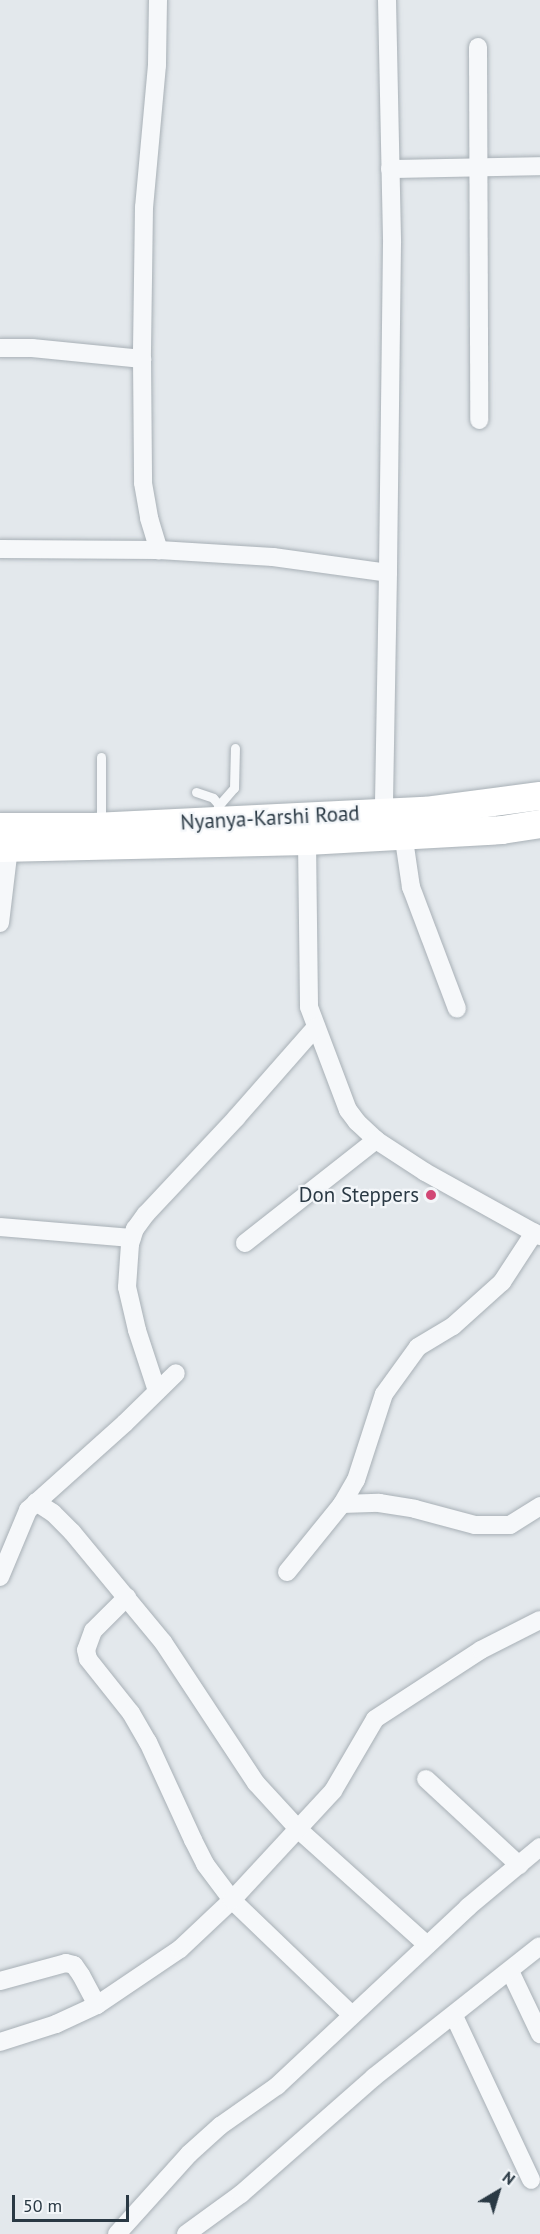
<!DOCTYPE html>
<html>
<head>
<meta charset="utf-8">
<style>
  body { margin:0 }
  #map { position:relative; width:540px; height:2234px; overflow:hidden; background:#e3e8ec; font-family:"PT Sans",sans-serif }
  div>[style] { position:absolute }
  .roads { filter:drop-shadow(0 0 2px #a8b0b6) drop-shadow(0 0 2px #a8b0b6) }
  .service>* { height:9px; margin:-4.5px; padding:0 4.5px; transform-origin:4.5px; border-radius:4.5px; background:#f6f8fa }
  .minor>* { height:18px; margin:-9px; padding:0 9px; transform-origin:9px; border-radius:9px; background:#f6f8fa }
  .primary>* { height:28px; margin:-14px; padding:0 14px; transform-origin:14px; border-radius:14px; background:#fff }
  .dots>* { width:16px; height:16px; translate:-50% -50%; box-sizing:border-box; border:3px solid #f3f6f9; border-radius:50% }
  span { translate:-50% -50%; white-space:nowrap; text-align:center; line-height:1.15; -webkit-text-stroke:4.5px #f3f6f9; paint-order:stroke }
  .street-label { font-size:21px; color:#2a3944 }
  .poi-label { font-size:21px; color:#2a3944 }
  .right { translate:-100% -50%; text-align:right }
  .north { position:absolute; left:468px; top:2162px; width:60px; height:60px; -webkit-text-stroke:4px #f3f6f9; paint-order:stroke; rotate:38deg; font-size:16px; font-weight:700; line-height:24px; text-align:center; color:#2a3944 }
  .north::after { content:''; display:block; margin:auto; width:21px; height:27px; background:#2a3944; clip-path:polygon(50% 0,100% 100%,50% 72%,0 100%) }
  .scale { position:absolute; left:12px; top:2195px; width:117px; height:27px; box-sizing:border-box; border:3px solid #2a3944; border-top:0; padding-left:8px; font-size:18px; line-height:21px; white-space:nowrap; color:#2a3944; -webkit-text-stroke:4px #f3f6f9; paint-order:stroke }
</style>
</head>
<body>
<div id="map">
  <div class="roads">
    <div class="service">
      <i style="left:101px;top:757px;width:67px;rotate:90deg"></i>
      <i style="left:196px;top:792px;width:18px;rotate:19deg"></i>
      <i style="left:213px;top:798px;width:9px;rotate:49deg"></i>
      <i style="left:214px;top:816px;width:12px;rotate:-66deg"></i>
      <i style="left:219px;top:805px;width:23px;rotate:-49deg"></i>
      <i style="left:234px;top:788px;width:40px;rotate:-88.6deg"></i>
    </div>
    <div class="minor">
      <i style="left:158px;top:0;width:65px;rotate:90.9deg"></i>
      <i style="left:157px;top:65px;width:143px;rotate:95.2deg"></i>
      <i style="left:144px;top:207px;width:152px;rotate:90.8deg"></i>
      <i style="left:142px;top:359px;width:124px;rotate:89.5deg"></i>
      <i style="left:143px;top:483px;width:36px;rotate:80deg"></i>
      <i style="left:149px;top:518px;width:34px;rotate:73deg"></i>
      <i style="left:387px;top:0;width:243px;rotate:88.8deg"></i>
      <i style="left:392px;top:243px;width:330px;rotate:90.7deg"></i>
      <i style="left:478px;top:47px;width:373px;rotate:89.8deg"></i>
      <i style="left:390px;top:169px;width:150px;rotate:-1.1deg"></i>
      <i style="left:0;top:348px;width:32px"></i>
      <i style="left:32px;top:348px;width:111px;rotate:5.7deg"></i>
      <i style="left:0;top:549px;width:159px;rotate:0.4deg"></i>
      <i style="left:159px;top:550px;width:114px;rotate:3.5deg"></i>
      <i style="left:273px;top:557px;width:116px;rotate:7.9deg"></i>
      <i style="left:388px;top:573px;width:239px;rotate:91deg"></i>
      <i style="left:403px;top:833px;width:55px;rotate:81.6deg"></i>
      <i style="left:411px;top:887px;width:130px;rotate:69.3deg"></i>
      <i style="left:307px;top:841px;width:166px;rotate:89.3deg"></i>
      <i style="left:309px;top:1007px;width:110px;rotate:69.3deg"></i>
      <i style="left:348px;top:1110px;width:15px;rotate:53deg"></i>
      <i style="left:357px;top:1122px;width:26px;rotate:43deg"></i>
      <i style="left:376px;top:1140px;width:59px;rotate:33.1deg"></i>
      <i style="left:425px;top:1172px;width:132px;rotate:29.1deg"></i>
      <i style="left:0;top:923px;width:76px;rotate:-83.2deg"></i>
      <i style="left:0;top:1227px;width:132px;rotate:4.8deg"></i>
      <i style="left:245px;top:1243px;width:167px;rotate:-38.2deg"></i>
      <i style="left:157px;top:1391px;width:64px;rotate:-108.2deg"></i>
      <i style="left:137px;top:1330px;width:44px;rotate:-103.1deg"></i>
      <i style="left:127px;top:1287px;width:43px;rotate:-86deg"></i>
      <i style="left:130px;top:1244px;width:16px;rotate:-72deg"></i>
      <i style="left:135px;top:1229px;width:19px;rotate:-54deg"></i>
      <i style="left:146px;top:1214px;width:132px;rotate:-46.8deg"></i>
      <i style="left:236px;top:1118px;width:121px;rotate:-48.7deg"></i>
      <i style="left:36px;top:1502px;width:20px;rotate:33deg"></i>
      <i style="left:53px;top:1513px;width:27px;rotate:45deg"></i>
      <i style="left:72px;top:1532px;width:143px;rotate:50.4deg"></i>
      <i style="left:163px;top:1642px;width:169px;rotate:56.6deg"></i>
      <i style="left:256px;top:1783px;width:64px;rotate:47.5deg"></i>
      <i style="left:299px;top:1830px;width:172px;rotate:41.9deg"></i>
      <i style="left:342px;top:1504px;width:37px;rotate:-2deg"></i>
      <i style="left:379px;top:1503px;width:36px;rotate:9deg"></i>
      <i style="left:415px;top:1509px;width:62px;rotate:14.9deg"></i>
      <i style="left:475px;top:1525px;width:35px"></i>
      <i style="left:510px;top:1525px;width:36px;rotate:-32deg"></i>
      <i style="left:287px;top:1572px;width:87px;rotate:-51deg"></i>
      <i style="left:342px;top:1504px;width:28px;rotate:-60deg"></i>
      <i style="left:356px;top:1480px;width:90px;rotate:-72deg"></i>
      <i style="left:384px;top:1394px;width:58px;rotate:-54.1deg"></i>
      <i style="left:418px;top:1347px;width:41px;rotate:-31deg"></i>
      <i style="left:453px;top:1326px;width:66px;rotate:-41.9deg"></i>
      <i style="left:502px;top:1282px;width:59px;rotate:-56.9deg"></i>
      <i style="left:0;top:1577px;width:73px;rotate:-67.3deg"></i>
      <i style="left:28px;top:1510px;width:130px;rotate:-41.9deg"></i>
      <i style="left:125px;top:1423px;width:71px;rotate:-44.4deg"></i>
      <i style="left:127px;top:1597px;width:48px;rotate:135deg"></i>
      <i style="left:93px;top:1631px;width:20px;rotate:110deg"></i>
      <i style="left:86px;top:1650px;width:9px;rotate:77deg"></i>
      <i style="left:88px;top:1659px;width:69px;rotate:51.5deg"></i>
      <i style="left:131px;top:1713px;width:34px;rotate:60deg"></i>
      <i style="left:148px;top:1742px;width:108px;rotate:65.3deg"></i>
      <i style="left:193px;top:1840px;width:27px;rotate:63deg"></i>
      <i style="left:205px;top:1864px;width:45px;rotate:53.1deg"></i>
      <i style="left:232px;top:1900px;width:166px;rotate:43.8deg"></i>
      <i style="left:426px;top:1779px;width:127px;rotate:42.8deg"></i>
      <i style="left:510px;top:1971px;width:70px;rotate:64.5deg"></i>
      <i style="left:0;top:1981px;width:68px;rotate:-15.3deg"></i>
      <i style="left:66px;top:1963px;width:8px;rotate:14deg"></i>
      <i style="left:74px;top:1965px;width:12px;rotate:55deg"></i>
      <i style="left:81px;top:1975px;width:34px;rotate:62deg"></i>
      <i style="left:454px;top:2016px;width:181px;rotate:64.8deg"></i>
      <i style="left:0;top:2042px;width:59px;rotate:-17.8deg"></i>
      <i style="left:56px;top:2024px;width:45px;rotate:-24.9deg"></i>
      <i style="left:97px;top:2005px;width:100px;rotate:-34deg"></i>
      <i style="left:180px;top:1949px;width:71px;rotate:-43.3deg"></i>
      <i style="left:232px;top:1900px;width:149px;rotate:-47.2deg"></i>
      <i style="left:333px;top:1791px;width:83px;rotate:-59.7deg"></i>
      <i style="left:375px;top:1719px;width:126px;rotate:-33.1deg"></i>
      <i style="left:481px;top:1650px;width:66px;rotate:-27deg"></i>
      <i style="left:117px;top:2234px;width:108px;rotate:-48deg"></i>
      <i style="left:189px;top:2154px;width:42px;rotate:-42.1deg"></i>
      <i style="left:220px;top:2126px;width:70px;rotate:-35.1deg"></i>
      <i style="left:277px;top:2086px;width:262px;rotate:-43.1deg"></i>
      <i style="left:468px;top:1907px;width:94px;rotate:-39.8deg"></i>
      <i style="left:186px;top:2234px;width:68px;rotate:-36deg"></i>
      <i style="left:241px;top:2194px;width:177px;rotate:-41.3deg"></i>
      <i style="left:374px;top:2077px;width:211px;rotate:-38.3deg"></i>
    </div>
    <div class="primary">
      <i style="left:0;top:827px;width:94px"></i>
      <i style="left:94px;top:827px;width:332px;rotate:-2.8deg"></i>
      <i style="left:426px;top:811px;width:115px;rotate:-7.5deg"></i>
      <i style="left:0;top:848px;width:307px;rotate:-1.3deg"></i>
      <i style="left:307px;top:841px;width:195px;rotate:-3.2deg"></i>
      <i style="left:502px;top:830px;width:38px;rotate:-9deg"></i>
    </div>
  </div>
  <div class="dots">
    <i style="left:431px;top:1195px;background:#d24775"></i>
  </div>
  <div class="street-label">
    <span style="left:270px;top:818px;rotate:-3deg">Nyanya-Karshi Road</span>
  </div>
  <div class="poi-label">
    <span class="right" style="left:419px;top:1195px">Don Steppers</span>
  </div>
  <div class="north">N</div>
  <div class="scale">50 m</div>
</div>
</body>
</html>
